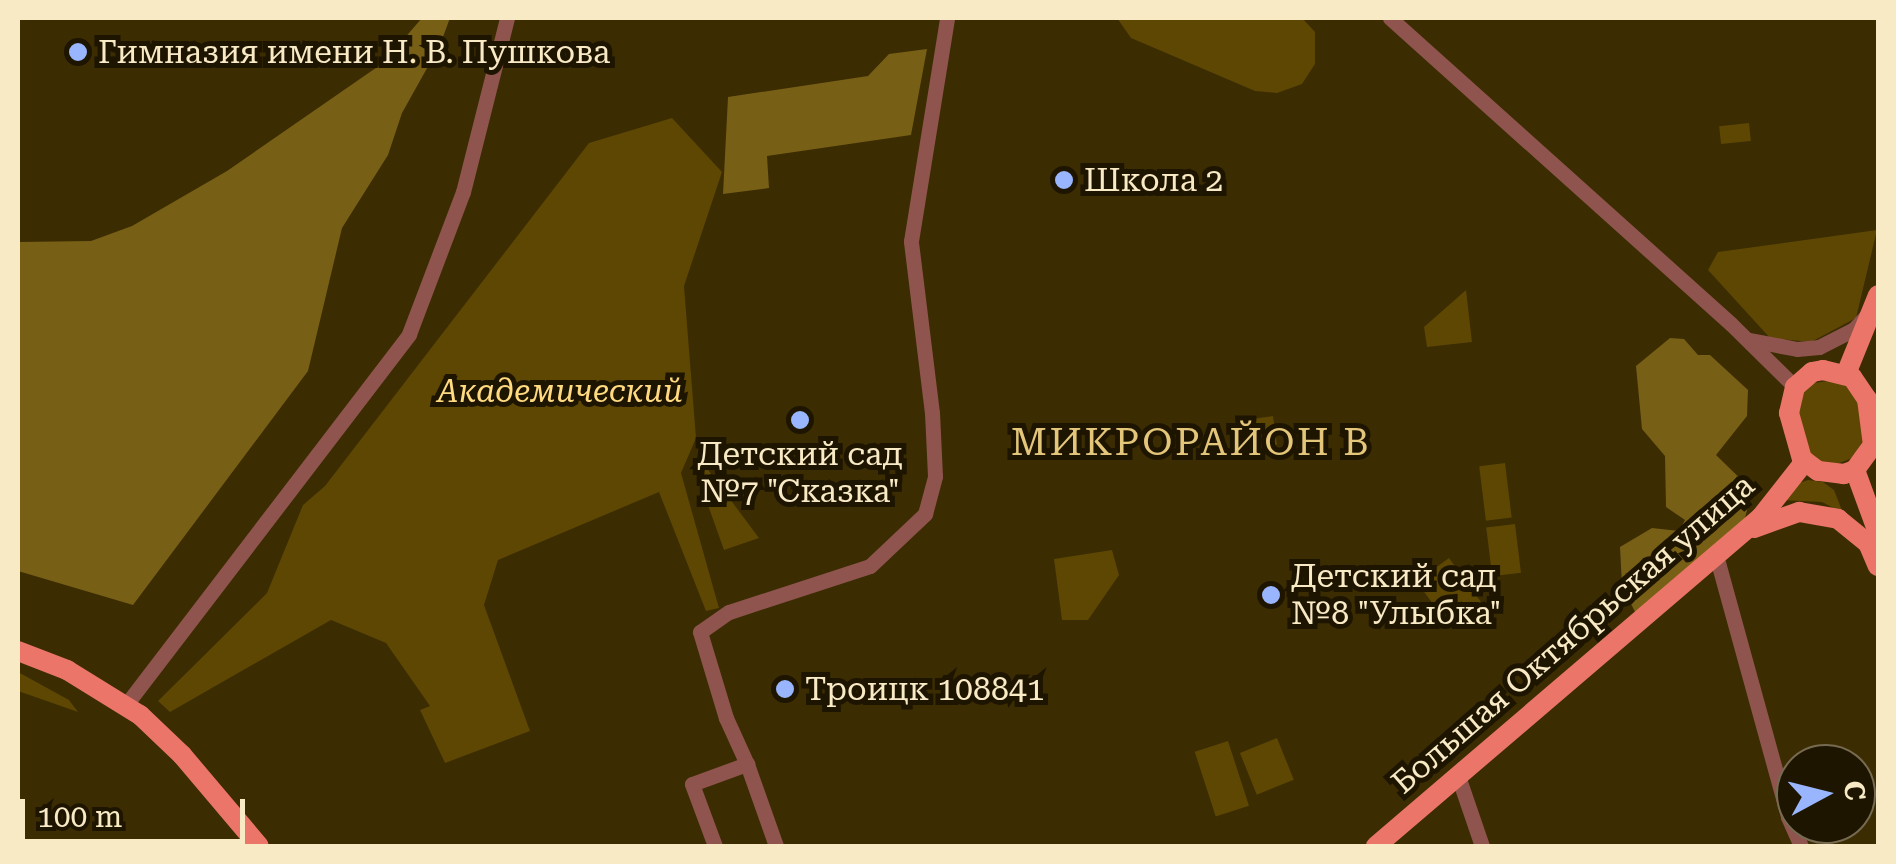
<!DOCTYPE html>
<html>
<head>
<meta charset="utf-8">
<style>
  body { margin:0 }
  #map { position:relative; width:1896px; height:864px; overflow:hidden; background:#3b2c02; font-family:"Roboto Serif",serif }
  div>[style] { position:absolute }
  .green>* { inset:0; background:#5d4703; transform-origin:0 0 }
  .forest>* { inset:0; background:#785f16 }
  .minor>* { height:15px; margin:-7.5px; padding:0 7.5px; transform-origin:7.5px; border-radius:7.5px; background:#8e544d }
  .major>* { height:20px; margin:-10px; padding:0 10px; transform-origin:10px; border-radius:10px; background:#eb7568 }
  .dots>* { width:28px; height:28px; translate:-50% -50%; box-sizing:border-box; border:5px solid #1e1501; border-radius:50% }
  span { translate:-50% -50%; white-space:nowrap; text-align:center; line-height:1.15; -webkit-text-stroke:10px #1e1501; paint-order:stroke }
  .poi-label { font-size:32px; color:#f9eac6 }
  .left { translate:0 -50%; text-align:left }
  .park-label { font-size:32px; color:#ffda80; font-style:italic }
  .street-label { font-size:32px; color:#f9eac6 }
  .quarter-label { font-size:38px; color:#e4c67b; letter-spacing:2.5px }
  .frame { position:absolute; inset:0; border:20px solid #f9eac6; pointer-events:none }
  .north { position:absolute; left:1776px; top:744px; width:100px; height:100px; box-sizing:border-box; background:#1e1501; border:2px solid #766a50; border-radius:50%; rotate:83deg; font-size:28px; font-weight:700; line-height:40px; text-align:center; color:#f9eac6 }
  .north::after { content:''; display:block; margin:auto; width:35px; height:45px; background:#99b5fd; clip-path:polygon(50% 0,100% 100%,50% 72%,0 100%) }
  .scale { position:absolute; left:20px; top:799px; width:225px; height:45px; box-sizing:border-box; border:5px solid #f9eac6; border-top:0; padding-left:12px; font-size:30px; line-height:35px; white-space:nowrap; color:#f9eac6; -webkit-text-stroke:8px #1e1501; paint-order:stroke }
</style>
</head>
<body>
<div id="map">
  <div class="green">
    <i style="clip-path:polygon(1117px 18px,1302px 18px,1315px 32px,1315px 64px,1302px 84px,1277px 93px,1255px 91px,1131px 38px)"></i>
    <i style="clip-path:polygon(672px 118px,722px 172px,684px 286px,696px 438px,681px 473px,719px 608px,706px 611px,659px 492px,498px 560px,484px 605px,530px 731px,445px 763px,420px 710px,430px 706px,386px 643px,331px 620px,170px 712px,158px 701px,267px 593px,303px 505px,325px 486px,589px 143px)"></i>
    <i style="left:1749px;top:123px;width:18px;height:30px;rotate:84deg"></i>
    <i style="clip-path:polygon(1877px 230px,1856px 318px,1811px 342px,1770px 338px,1708px 270px,1718px 252px)"></i>
    <i style="clip-path:polygon(1466px 290px,1472px 342px,1427px 347px,1424px 327px)"></i>
    <i style="clip-path:polygon(1835px 380px,1849px 388px,1858px 403px,1864px 438px,1855px 457px,1834px 465px,1822px 463px,1805px 449px,1798px 406px,1802px 394px,1814px 383px)"></i>
    <i style="left:1273px;top:416px;width:29px;height:38px;rotate:82deg"></i>
    <i style="clip-path:polygon(700px 459px,759px 538px,724px 550px,694px 466px)"></i>
    <i style="left:1505px;top:463px;width:55px;height:26px;rotate:83deg"></i>
    <i style="clip-path:polygon(1808px 480px,1823px 482px,1834px 490px,1843px 513px,1822px 502px,1781px 500px,1791px 486px)"></i>
    <i style="left:1515px;top:524px;width:49px;height:29px;rotate:83deg"></i>
    <i style="clip-path:polygon(1112px 550px,1119px 575px,1088px 620px,1062px 620px,1054px 559px)"></i>
    <i style="left:1449px;top:558px;width:59px;height:40px;rotate:54deg"></i>
    <i style="clip-path:polygon(18px 672px,69px 700px,78px 712px,18px 691px)"></i>
    <i style="left:1277px;top:738px;width:45px;height:40px;rotate:68deg"></i>
    <i style="left:1228px;top:741px;width:68px;height:35px;rotate:72deg"></i>
  </div>
  <div class="forest">
    <i style="clip-path:polygon(422px 18px,450px 18px,440px 45px,402px 113px,388px 155px,342px 228px,308px 371px,133px 605px,18px 571px,18px 242px,91px 241px,132px 226px,227px 171px,383px 63px)"></i>
    <i style="clip-path:polygon(927px 49px,911px 135px,767px 156px,769px 188px,723px 194px,728px 97px,868px 76px,889px 54px)"></i>
    <i style="clip-path:polygon(1670px 338px,1684px 339px,1698px 355px,1710px 355px,1748px 390px,1747px 416px,1716px 455px,1752px 490px,1744px 522px,1636px 614px,1622px 585px,1620px 547px,1652px 528px,1679px 531px,1685px 520px,1666px 507px,1665px 456px,1642px 429px,1636px 366px)"></i>
  </div>
  <div class="minor">
    <i style="left:1390px;top:18px;width:458px;rotate:41.9deg"></i>
    <i style="left:1731px;top:324px;width:90px;rotate:44.5deg"></i>
    <i style="left:1750px;top:340px;width:48px;rotate:10.8deg"></i>
    <i style="left:1797px;top:349px;width:22px;rotate:-5deg"></i>
    <i style="left:1819px;top:347px;width:38px;rotate:-27deg"></i>
    <i style="left:1853px;top:330px;width:19px;rotate:-47deg"></i>
    <i style="left:1716px;top:555px;width:272px;rotate:74.6deg"></i>
    <i style="left:1788px;top:817px;width:32px;rotate:66deg"></i>
    <i style="left:125px;top:706px;width:468px;rotate:-52.6deg"></i>
    <i style="left:409px;top:334px;width:152px;rotate:-69.2deg"></i>
    <i style="left:463px;top:192px;width:179px;rotate:-75.8deg"></i>
    <i style="left:747px;top:764px;width:51px;rotate:-114.5deg"></i>
    <i style="left:726px;top:718px;width:90px;rotate:-106.8deg"></i>
    <i style="left:700px;top:632px;width:35px;rotate:-35deg"></i>
    <i style="left:729px;top:612px;width:148px;rotate:-18.1deg"></i>
    <i style="left:870px;top:566px;width:76px;rotate:-43.4deg"></i>
    <i style="left:925px;top:514px;width:39px;rotate:-75deg"></i>
    <i style="left:935px;top:476px;width:63px;rotate:-92.7deg"></i>
    <i style="left:932px;top:413px;width:173px;rotate:-97deg"></i>
    <i style="left:911px;top:241px;width:226px;rotate:-80.8deg"></i>
    <i style="left:1458px;top:776px;width:74px;rotate:71.1deg"></i>
    <i style="left:715px;top:846px;width:66px;rotate:-110.4deg"></i>
    <i style="left:692px;top:784px;width:59px;rotate:-20deg"></i>
    <i style="left:747px;top:764px;width:87px;rotate:70.5deg"></i>
  </div>
  <div class="major">
    <i style="left:1823px;top:370px;width:30px;rotate:14deg"></i>
    <i style="left:1852px;top:377px;width:27px;rotate:56deg"></i>
    <i style="left:1867px;top:399px;width:46px;rotate:82.6deg"></i>
    <i style="left:1873px;top:445px;width:31px;rotate:126deg"></i>
    <i style="left:1855px;top:470px;width:12px;rotate:160deg"></i>
    <i style="left:1844px;top:474px;width:26px;rotate:-173deg"></i>
    <i style="left:1818px;top:471px;width:20px;rotate:-143deg"></i>
    <i style="left:1802px;top:459px;width:48px;rotate:-105.8deg"></i>
    <i style="left:1789px;top:413px;width:27px;rotate:-77deg"></i>
    <i style="left:1795px;top:387px;width:23px;rotate:-41deg"></i>
    <i style="left:1812px;top:372px;width:11px;rotate:-10deg"></i>
    <i style="left:1846px;top:374px;width:85px;rotate:-67.9deg"></i>
    <i style="left:1855px;top:470px;width:67px;rotate:69.9deg"></i>
    <i style="left:1754px;top:528px;width:48px;rotate:-19.6deg"></i>
    <i style="left:1799px;top:512px;width:40px;rotate:10deg"></i>
    <i style="left:1838px;top:519px;width:38px;rotate:39deg"></i>
    <i style="left:1868px;top:543px;width:25px;rotate:67deg"></i>
    <i style="left:18px;top:651px;width:53px;rotate:21.2deg"></i>
    <i style="left:67px;top:670px;width:86px;rotate:31.7deg"></i>
    <i style="left:140px;top:715px;width:58px;rotate:43.6deg"></i>
    <i style="left:182px;top:755px;width:119px;rotate:49.8deg"></i>
    <i style="left:1376px;top:846px;width:506px;rotate:-40.52deg"></i>
    <i style="left:1761px;top:517px;width:71px;rotate:-51.8deg"></i>
  </div>
  <div class="dots">
    <i style="left:78px;top:52px;background:#99b5fd"></i>
    <i style="left:1064px;top:180px;background:#99b5fd"></i>
    <i style="left:800px;top:420px;background:#99b5fd"></i>
    <i style="left:1271px;top:595px;background:#99b5fd"></i>
    <i style="left:785px;top:689px;background:#99b5fd"></i>
  </div>
  <div class="poi-label">
    <span class="left" style="left:98px;top:52px">Гимназия имени Н. В. Пушкова</span>
    <span class="left" style="left:1084px;top:180px">Школа 2</span>
    <span style="left:800px;top:473px">Детский сад<br>№7 "Сказка"</span>
    <span class="left" style="left:1291px;top:595px">Детский сад<br>№8 "Улыбка"</span>
    <span class="left" style="left:805px;top:689px">Троицк 108841</span>
  </div>
  <div class="park-label">
    <span style="left:560px;top:391px">Академический</span>
  </div>
  <div class="street-label">
    <span style="left:1573px;top:634px;rotate:-41deg">Большая Октябрьская улица</span>
  </div>
  <div class="quarter-label">
    <span style="left:1191px;top:443px">МИКРОРАЙОН В</span>
  </div>
  <div class="frame"></div>
  <div class="north">С</div>
  <div class="scale">100 m</div>
</div>
</body>
</html>
